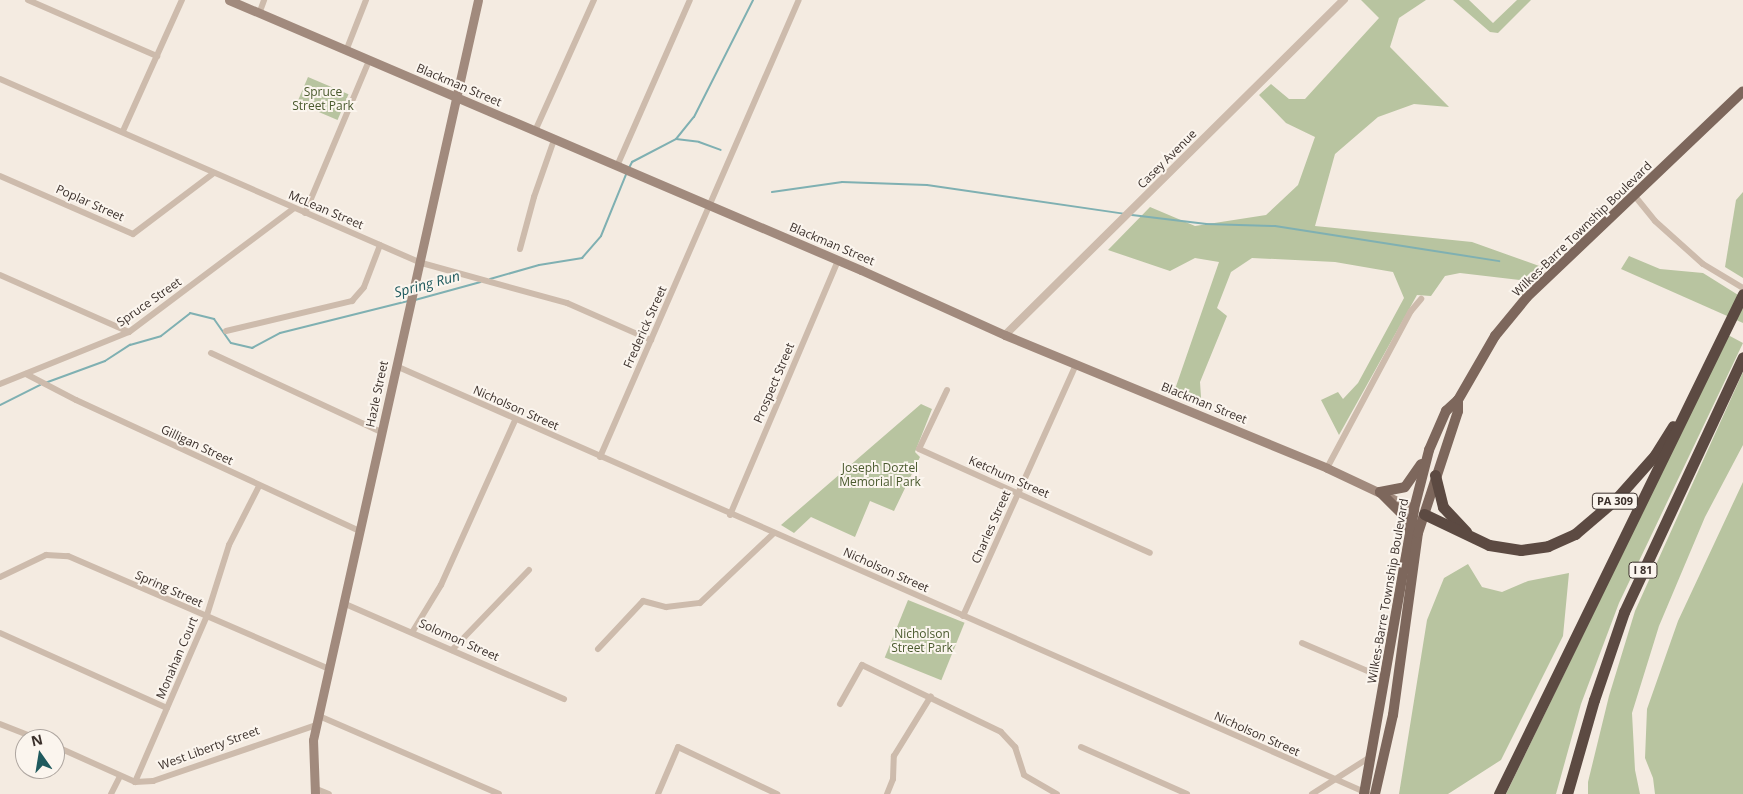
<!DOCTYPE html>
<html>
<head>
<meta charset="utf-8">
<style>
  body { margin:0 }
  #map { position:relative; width:1743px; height:794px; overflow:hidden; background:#f4ebe1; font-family:"Open Sans",sans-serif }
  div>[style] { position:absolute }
  .green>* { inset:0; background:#b8c4a0; transform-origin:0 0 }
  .stream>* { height:2px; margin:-1px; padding:0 1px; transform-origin:1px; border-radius:1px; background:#7fb0b2 }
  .minor>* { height:6px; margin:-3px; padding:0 3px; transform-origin:3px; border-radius:3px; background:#cdbbac }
  .tertiary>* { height:8px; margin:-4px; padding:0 4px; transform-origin:4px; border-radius:4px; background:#cdbbac }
  .secondary>* { height:9px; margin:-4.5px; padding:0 4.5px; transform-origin:4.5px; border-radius:4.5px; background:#a18a7d }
  .primary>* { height:10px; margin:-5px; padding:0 5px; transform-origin:5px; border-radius:5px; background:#7d675c }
  .motorway>* { height:11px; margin:-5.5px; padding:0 5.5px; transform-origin:5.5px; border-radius:5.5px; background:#5c4a42 }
  span { translate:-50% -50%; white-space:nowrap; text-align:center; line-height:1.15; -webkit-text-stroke:4px #fbf5ee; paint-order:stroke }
  .shield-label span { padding:1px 4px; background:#fbf5ee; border:1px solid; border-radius:4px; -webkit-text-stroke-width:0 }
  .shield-label { font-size:11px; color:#3b302b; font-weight:700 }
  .street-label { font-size:12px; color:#3b302b }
  .park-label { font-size:12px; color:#4a5a2e }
  .water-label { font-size:14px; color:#1f5a5e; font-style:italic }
  .north { position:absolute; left:15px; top:729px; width:50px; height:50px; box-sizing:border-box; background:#fbf5ee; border:1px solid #aea6a0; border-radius:50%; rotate:347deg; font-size:14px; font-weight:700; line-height:20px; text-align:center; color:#3b302b }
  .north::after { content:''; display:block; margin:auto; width:18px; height:22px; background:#1f5a5e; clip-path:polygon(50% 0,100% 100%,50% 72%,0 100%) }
</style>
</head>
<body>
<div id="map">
  <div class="green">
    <i style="clip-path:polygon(1361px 0,1426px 0,1399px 18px,1390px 47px,1449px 107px,1414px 104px,1378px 117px,1335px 154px,1315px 226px,1472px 242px,1542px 267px,1528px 281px,1460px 273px,1445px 276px,1431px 296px,1417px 295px,1339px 435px,1321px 400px,1338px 392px,1343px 399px,1358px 383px,1404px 298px,1393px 272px,1335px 262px,1252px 258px,1231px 272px,1217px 308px,1227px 316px,1200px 382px,1201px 397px,1196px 404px,1173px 395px,1219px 262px,1195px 258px,1170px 271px,1108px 250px,1150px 207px,1195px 226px,1266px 215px,1298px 185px,1315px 137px,1286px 123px,1259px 95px,1271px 84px,1289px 99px,1305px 99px,1379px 18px)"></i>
    <i style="clip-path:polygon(1453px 0,1469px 0,1493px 23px,1517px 0,1531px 0,1498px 33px,1490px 32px)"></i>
    <i style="left:308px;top:77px;width:44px;height:28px;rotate:23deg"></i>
    <i style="clip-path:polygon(1743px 192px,1743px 278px,1725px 267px,1736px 200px)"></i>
    <i style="clip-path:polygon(1629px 256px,1660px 269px,1703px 273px,1743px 298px,1743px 323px,1621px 269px)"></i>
    <i style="clip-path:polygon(1728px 335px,1743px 343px,1619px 603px,1581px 704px,1556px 794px,1506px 794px)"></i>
    <i style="clip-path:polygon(1743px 372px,1743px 445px,1705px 517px,1659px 626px,1632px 713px,1635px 770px,1640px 794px,1588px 794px,1588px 782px,1609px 696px,1635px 611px)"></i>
    <i style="clip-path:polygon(921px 404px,932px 409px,915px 452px,920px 457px,894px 511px,870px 501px,855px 537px,811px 517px,794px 533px,781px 525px)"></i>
    <i style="clip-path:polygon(1743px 482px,1743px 794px,1655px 794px,1653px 778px,1645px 758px,1647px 709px,1678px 621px)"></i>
    <i style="clip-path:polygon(1468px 564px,1482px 587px,1502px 592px,1528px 581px,1569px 573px,1563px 636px,1501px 760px,1448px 794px,1399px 794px,1427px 620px,1444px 578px)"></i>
    <i style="left:908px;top:600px;width:61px;height:62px;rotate:22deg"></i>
  </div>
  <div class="stream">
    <i style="left:676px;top:139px;width:23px;rotate:7deg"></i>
    <i style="left:699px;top:142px;width:23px;rotate:20deg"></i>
    <i style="left:629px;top:168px;width:7px;rotate:-63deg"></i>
    <i style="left:632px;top:162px;width:50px;rotate:-27.6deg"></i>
    <i style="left:676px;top:139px;width:28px;rotate:-51deg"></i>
    <i style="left:694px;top:117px;width:131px;rotate:-63.2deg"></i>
    <i style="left:772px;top:192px;width:71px;rotate:-8.1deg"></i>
    <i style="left:842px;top:182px;width:85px;rotate:2deg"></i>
    <i style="left:927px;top:185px;width:200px;rotate:8.3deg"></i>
    <i style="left:1132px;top:215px;width:75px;rotate:6.9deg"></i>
    <i style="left:1206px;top:224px;width:69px;rotate:1.7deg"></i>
    <i style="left:1275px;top:226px;width:227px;rotate:8.9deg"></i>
    <i style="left:490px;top:279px;width:51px;rotate:-15.9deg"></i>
    <i style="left:539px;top:265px;width:44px;rotate:-9.2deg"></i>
    <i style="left:582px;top:258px;width:29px;rotate:-49deg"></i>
    <i style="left:601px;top:236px;width:69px;rotate:-67.9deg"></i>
    <i style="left:415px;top:300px;width:68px;rotate:-15.3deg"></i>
    <i style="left:45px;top:383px;width:64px;rotate:-20.1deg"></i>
    <i style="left:105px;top:361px;width:30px;rotate:-33deg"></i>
    <i style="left:130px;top:345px;width:32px;rotate:-16deg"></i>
    <i style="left:161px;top:336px;width:37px;rotate:-38deg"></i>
    <i style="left:190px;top:313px;width:25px;rotate:14deg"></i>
    <i style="left:214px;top:319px;width:29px;rotate:55deg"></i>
    <i style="left:231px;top:343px;width:22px;rotate:13deg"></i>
    <i style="left:252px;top:348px;width:32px;rotate:-28deg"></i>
    <i style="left:280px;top:333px;width:132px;rotate:-14deg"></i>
    <i style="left:0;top:405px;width:45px;rotate:-26.6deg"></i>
  </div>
  <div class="minor">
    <i style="left:28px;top:0;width:141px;rotate:23.5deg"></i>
    <i style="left:259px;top:14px;width:15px;rotate:-70deg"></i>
    <i style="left:346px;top:51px;width:55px;rotate:-68.6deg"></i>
    <i style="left:0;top:79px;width:456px;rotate:23.6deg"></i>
    <i style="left:418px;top:262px;width:155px;rotate:15.4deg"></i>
    <i style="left:567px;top:303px;width:92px;rotate:23.8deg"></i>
    <i style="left:123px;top:131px;width:144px;rotate:-65.8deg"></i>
    <i style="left:535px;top:131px;width:144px;rotate:-65.8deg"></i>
    <i style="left:617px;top:166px;width:181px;rotate:-66.3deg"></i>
    <i style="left:0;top:176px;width:145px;rotate:23.6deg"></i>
    <i style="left:133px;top:234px;width:101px;rotate:-37deg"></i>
    <i style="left:1634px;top:195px;width:33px;rotate:51deg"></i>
    <i style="left:1655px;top:221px;width:64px;rotate:41.9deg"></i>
    <i style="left:1703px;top:264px;width:47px;rotate:31deg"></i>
    <i style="left:305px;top:213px;width:165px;rotate:-67.2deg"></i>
    <i style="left:520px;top:249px;width:54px;rotate:-74.9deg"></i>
    <i style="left:534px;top:197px;width:60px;rotate:-70.7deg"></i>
    <i style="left:0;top:275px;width:141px;rotate:23.8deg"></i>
    <i style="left:226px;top:331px;width:130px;rotate:-13.4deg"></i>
    <i style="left:352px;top:301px;width:18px;rotate:-49deg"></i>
    <i style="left:364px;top:287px;width:45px;rotate:-69.1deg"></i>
    <i style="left:211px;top:353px;width:187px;rotate:24.9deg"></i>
    <i style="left:396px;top:366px;width:1061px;rotate:23.74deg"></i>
    <i style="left:26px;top:374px;width:56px;rotate:27.5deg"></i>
    <i style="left:76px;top:400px;width:313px;rotate:24.8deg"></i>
    <i style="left:0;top:384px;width:139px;rotate:-22deg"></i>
    <i style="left:129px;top:332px;width:206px;rotate:-36.9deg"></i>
    <i style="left:947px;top:390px;width:65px;rotate:115.4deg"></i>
    <i style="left:919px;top:449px;width:253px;rotate:24.2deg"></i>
    <i style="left:600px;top:457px;width:498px;rotate:-66.5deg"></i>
    <i style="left:1327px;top:468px;width:178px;rotate:-61.9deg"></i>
    <i style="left:1411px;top:311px;width:16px;rotate:-50deg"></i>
    <i style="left:730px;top:515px;width:277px;rotate:-67deg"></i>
    <i style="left:0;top:577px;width:51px;rotate:-25.6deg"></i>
    <i style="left:46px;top:555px;width:22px;rotate:3deg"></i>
    <i style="left:68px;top:556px;width:284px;rotate:23.4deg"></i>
    <i style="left:343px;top:603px;width:241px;rotate:23.5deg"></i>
    <i style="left:963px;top:616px;width:276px;rotate:-65.8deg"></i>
    <i style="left:413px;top:631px;width:54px;rotate:-58.7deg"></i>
    <i style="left:441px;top:585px;width:181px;rotate:-65.8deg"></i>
    <i style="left:0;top:633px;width:183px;rotate:24.2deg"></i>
    <i style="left:1302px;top:643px;width:91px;rotate:23.2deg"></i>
    <i style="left:598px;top:649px;width:66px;rotate:-46.8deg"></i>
    <i style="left:643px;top:601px;width:24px;rotate:15deg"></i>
    <i style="left:666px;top:607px;width:34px;rotate:-7deg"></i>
    <i style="left:700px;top:603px;width:102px;rotate:-43.4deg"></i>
    <i style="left:452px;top:650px;width:111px;rotate:-46.1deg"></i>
    <i style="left:840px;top:704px;width:45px;rotate:-60.6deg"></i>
    <i style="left:862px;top:665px;width:154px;rotate:25.7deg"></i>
    <i style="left:1001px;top:732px;width:21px;rotate:47deg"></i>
    <i style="left:1015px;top:747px;width:29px;rotate:72deg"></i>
    <i style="left:1024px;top:775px;width:38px;rotate:30deg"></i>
    <i style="left:319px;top:716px;width:196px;rotate:23.4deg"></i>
    <i style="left:0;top:724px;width:41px;rotate:21.5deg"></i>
    <i style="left:55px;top:746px;width:88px;rotate:24.2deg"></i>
    <i style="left:135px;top:782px;width:18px;rotate:-3deg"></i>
    <i style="left:153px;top:781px;width:173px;rotate:-18.9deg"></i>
    <i style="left:1081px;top:747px;width:116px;rotate:23.9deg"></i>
    <i style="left:135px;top:782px;width:179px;rotate:-66.6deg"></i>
    <i style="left:206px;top:618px;width:77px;rotate:-72.5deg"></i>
    <i style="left:229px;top:545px;width:66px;rotate:-63deg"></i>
    <i style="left:314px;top:788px;width:16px;rotate:22deg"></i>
    <i style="left:111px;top:794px;width:20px;rotate:-63deg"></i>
    <i style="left:658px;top:794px;width:51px;rotate:-66.9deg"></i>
    <i style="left:678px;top:747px;width:110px;rotate:25.4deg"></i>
    <i style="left:887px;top:794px;width:16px;rotate:-68deg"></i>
    <i style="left:893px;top:779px;width:23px;rotate:-88deg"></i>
    <i style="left:894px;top:756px;width:70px;rotate:-58.3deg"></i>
    <i style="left:1312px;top:794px;width:69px;rotate:-32.5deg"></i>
  </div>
  <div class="tertiary">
    <i style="left:1005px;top:335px;width:477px;rotate:-44.7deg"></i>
  </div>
  <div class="secondary">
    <i style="left:229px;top:0;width:687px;rotate:23.13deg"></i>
    <i style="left:861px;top:270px;width:158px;rotate:24.3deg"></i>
    <i style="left:1005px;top:335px;width:348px;rotate:22.4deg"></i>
    <i style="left:1327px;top:468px;width:96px;rotate:25.2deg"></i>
    <i style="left:315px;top:794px;width:54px;rotate:-92.1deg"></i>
    <i style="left:313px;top:740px;width:758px;rotate:-77.43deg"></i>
  </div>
  <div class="primary">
    <i style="left:1380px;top:492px;width:25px;rotate:-11deg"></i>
    <i style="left:1405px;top:487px;width:28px;rotate:-55deg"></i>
    <i style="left:1380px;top:492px;width:33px;rotate:45deg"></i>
    <i style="left:1403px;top:515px;width:17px;rotate:65deg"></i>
    <i style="left:1364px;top:794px;width:289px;rotate:-80deg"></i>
    <i style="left:1414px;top:509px;width:61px;rotate:-75.7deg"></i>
    <i style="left:1429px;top:450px;width:43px;rotate:-66.4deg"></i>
    <i style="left:1446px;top:411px;width:16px;rotate:-43deg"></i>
    <i style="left:1458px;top:400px;width:74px;rotate:-60deg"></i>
    <i style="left:1495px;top:336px;width:50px;rotate:-50.6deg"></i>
    <i style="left:1527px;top:297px;width:298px;rotate:-43.6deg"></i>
    <i style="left:1375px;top:794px;width:81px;rotate:-77.2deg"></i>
    <i style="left:1393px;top:715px;width:184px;rotate:-82.2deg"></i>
    <i style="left:1418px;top:533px;width:128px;rotate:-71.8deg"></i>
    <i style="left:1458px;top:411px;width:11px;rotate:-90deg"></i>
  </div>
  <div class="motorway">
    <i style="left:1435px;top:475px;width:33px;rotate:76deg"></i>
    <i style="left:1443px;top:507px;width:34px;rotate:47deg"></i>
    <i style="left:1424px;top:514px;width:72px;rotate:25.5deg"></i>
    <i style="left:1489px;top:545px;width:32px;rotate:9deg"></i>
    <i style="left:1521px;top:550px;width:27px;rotate:-8deg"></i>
    <i style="left:1548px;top:546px;width:30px;rotate:-24deg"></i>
    <i style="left:1575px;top:534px;width:54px;rotate:-40.5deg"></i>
    <i style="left:1616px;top:499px;width:59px;rotate:-48.4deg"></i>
    <i style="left:1655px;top:455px;width:34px;rotate:-58deg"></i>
    <i style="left:1499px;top:794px;width:556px;rotate:-63.99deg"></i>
    <i style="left:1567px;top:794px;width:98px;rotate:-74deg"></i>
    <i style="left:1594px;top:700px;width:93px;rotate:-71.2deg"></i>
    <i style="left:1624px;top:612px;width:281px;rotate:-65deg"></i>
  </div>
  <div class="shield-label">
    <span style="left:1615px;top:501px">PA 309</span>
    <span style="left:1643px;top:570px">I 81</span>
  </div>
  <div class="street-label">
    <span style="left:459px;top:85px;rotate:23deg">Blackman Street</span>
    <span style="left:1167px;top:159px;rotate:-45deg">Casey Avenue</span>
    <span style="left:90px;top:203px;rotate:24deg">Poplar Street</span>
    <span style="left:326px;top:210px;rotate:23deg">McLean Street</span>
    <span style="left:1582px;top:229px;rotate:-44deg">Wilkes-Barre Township Boulevard</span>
    <span style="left:832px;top:244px;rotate:23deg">Blackman Street</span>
    <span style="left:149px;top:302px;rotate:-35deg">Spruce Street</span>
    <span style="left:645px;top:327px;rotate:-66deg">Frederick Street</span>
    <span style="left:774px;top:383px;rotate:-67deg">Prospect Street</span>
    <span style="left:377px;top:394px;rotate:-78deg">Hazle Street</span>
    <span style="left:1204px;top:403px;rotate:22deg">Blackman Street</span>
    <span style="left:516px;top:408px;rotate:24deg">Nicholson Street</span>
    <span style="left:197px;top:445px;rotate:25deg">Gilligan Street</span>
    <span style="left:1009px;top:477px;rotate:24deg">Ketchum Street</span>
    <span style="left:991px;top:527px;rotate:-66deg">Charles Street</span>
    <span style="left:886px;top:570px;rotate:24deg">Nicholson Street</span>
    <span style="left:169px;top:589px;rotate:24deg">Spring Street</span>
    <span style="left:1388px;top:591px;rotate:-80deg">Wilkes-Barre Township Boulevard</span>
    <span style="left:459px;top:640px;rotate:24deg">Solomon Street</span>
    <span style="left:177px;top:658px;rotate:-67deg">Monahan Court</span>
    <span style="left:1257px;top:734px;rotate:24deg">Nicholson Street</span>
    <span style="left:209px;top:748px;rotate:-20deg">West Liberty Street</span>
  </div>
  <div class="park-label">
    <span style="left:323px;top:99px">Spruce<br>Street Park</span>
    <span style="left:880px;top:475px">Joseph Doztel<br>Memorial Park</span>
    <span style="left:922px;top:641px">Nicholson<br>Street Park</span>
  </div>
  <div class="water-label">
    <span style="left:427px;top:284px;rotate:-15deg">Spring Run</span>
  </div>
  <div class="north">N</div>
</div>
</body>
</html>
